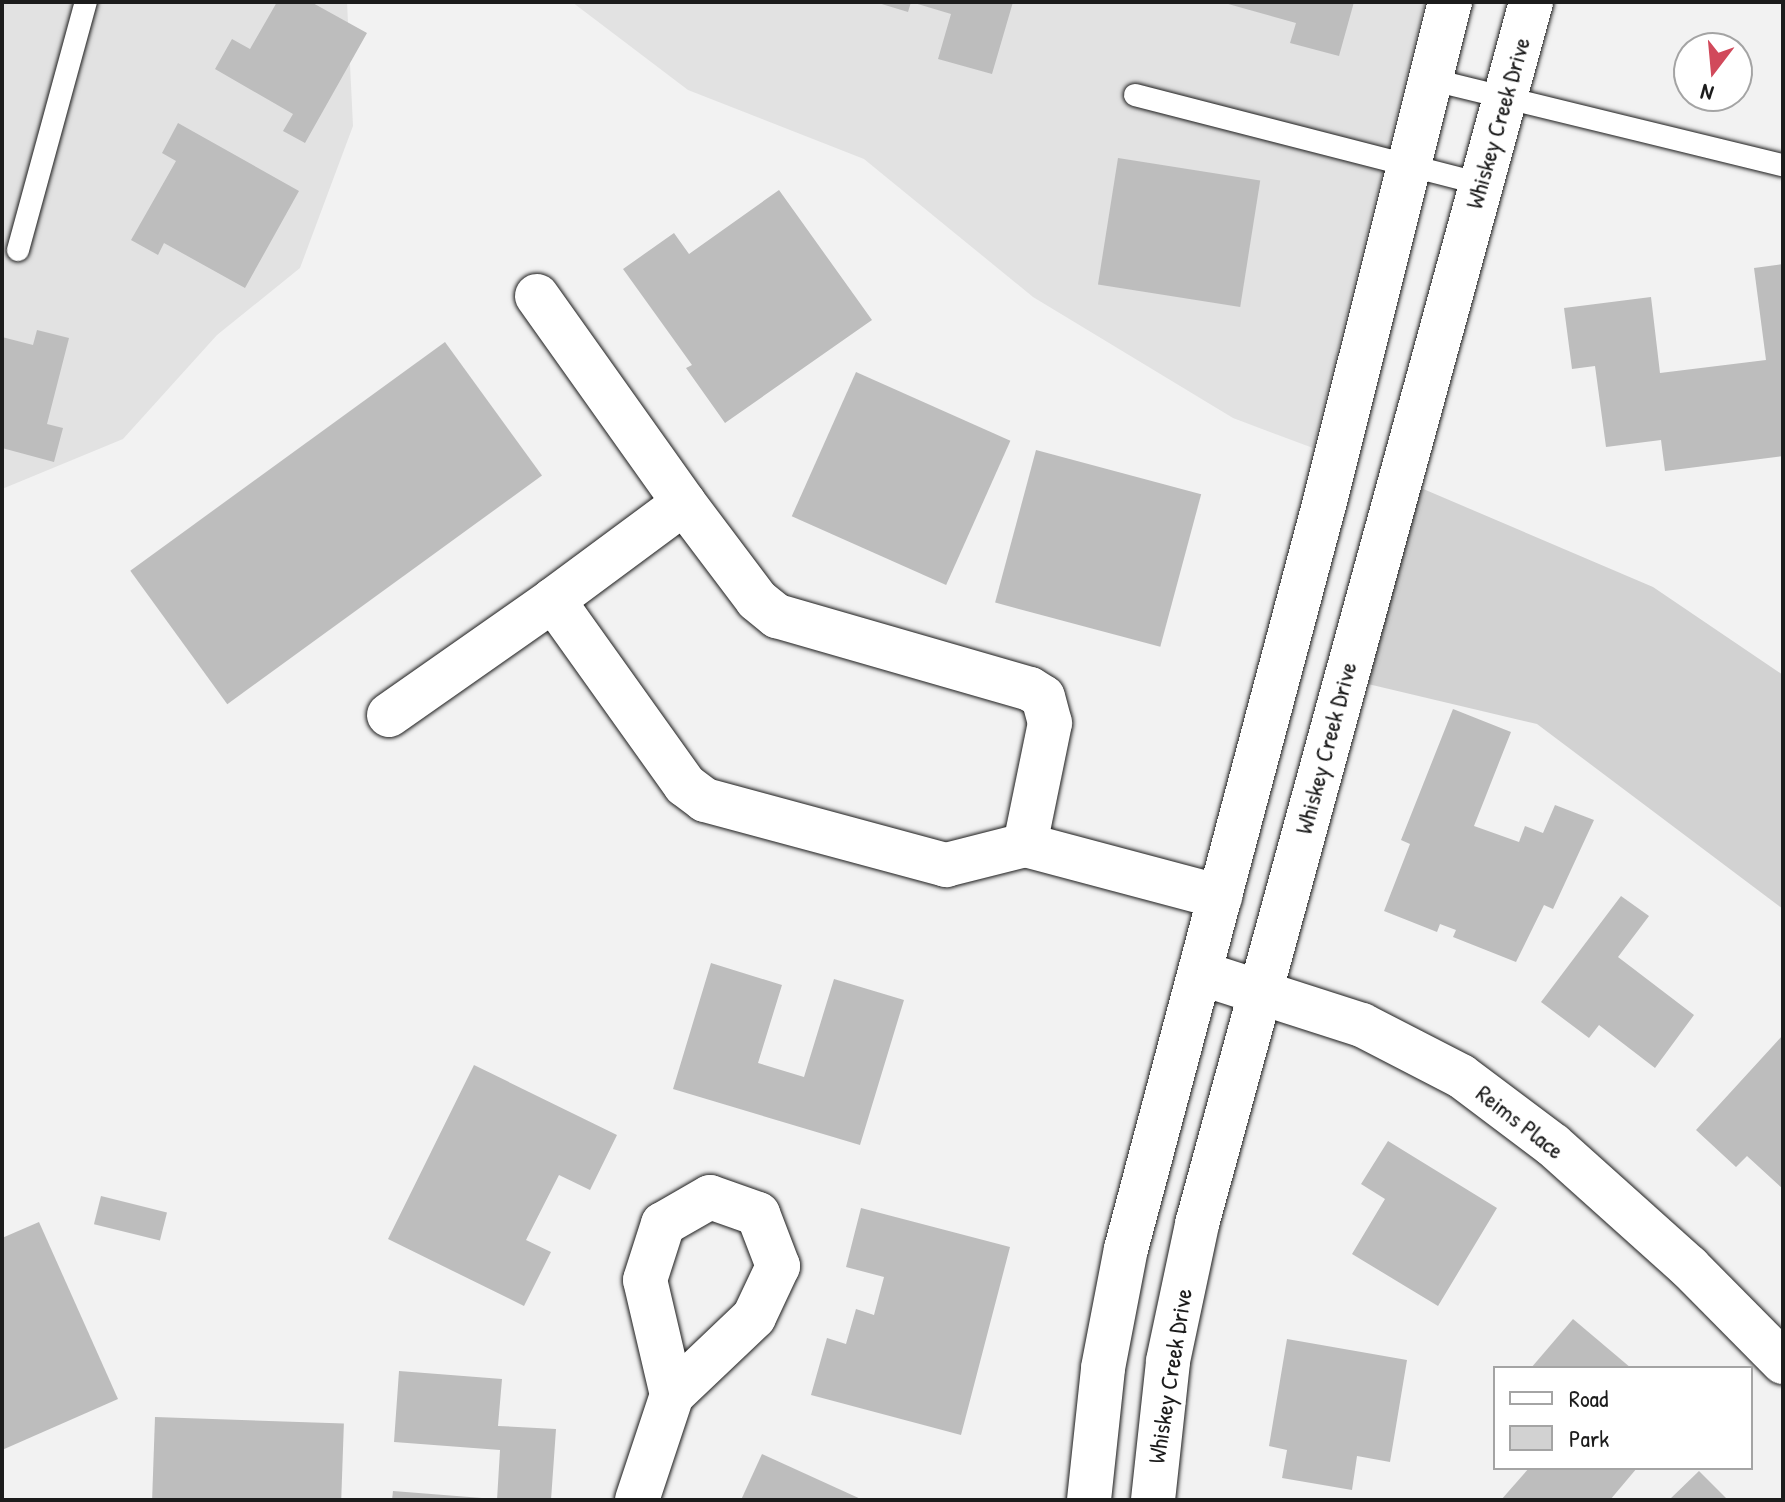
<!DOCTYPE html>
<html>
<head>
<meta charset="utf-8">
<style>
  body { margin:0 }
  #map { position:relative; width:1785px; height:1502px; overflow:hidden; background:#f2f2f2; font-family:"Patrick Hand",sans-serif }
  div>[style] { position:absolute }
  .built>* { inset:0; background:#e2e2e2 }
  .green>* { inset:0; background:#d2d2d2 }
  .building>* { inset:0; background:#bdbdbd; transform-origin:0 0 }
  .roads { filter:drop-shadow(0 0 2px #1c1c1c) drop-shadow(0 0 2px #1c1c1c) }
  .service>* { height:22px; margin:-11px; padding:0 11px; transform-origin:11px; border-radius:11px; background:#fff }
  .minor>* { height:44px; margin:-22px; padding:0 22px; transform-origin:22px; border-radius:22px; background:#fff }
  .tertiary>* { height:44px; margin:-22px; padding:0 22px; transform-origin:22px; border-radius:22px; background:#fff }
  span { translate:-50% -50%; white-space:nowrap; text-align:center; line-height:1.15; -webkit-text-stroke:8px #fff; paint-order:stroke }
  .street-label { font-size:24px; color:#1c1c1c }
  .frame { position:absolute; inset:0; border:4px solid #1c1c1c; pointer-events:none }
  .legend { position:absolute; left:1493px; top:1366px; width:260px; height:104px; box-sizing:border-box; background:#fff; border:2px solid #a4a4a4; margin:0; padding:10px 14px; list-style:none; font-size:24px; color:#1c1c1c }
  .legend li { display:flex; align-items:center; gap:16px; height:40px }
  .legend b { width:40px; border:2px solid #a4a4a4 }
  .north { position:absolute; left:1673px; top:32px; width:80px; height:80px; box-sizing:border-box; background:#fff; border:2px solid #a4a4a4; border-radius:50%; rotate:196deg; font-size:22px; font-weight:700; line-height:32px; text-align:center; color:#1c1c1c }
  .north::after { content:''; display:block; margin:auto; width:28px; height:36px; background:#d1495b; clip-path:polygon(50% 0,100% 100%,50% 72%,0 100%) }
</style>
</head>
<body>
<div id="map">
  <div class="built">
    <i style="clip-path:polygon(2px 2px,347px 2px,353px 126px,300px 268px,217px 335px,123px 439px,2px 489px)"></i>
    <i style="clip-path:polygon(572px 2px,1425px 2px,1313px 448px,1233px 418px,1033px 297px,864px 159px,688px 90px)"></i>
  </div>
  <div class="green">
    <i style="clip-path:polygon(1421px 488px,1653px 587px,1783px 675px,1783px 909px,1537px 724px,1368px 684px)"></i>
  </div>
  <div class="building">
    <i style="clip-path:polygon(277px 2px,311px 2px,367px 33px,305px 143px,283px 131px,293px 114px,215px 69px,232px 39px,250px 49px)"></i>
    <i style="clip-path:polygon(875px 2px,911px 2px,908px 12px)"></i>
    <i style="clip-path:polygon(911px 2px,1013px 2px,992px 74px,938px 59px,951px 14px)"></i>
    <i style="clip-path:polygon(1221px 2px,1354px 2px,1339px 56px,1290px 43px,1296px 23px)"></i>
    <i style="clip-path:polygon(178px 123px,299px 191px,245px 288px,164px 243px,158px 255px,131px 240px,176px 161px,162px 153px)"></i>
    <i style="left:1118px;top:158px;width:144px;height:128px;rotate:9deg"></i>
    <i style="clip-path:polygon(779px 190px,872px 320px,725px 423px,686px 368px,692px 365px,623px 269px,674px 233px,689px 254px)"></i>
    <i style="clip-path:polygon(1783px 264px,1783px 456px,1665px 471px,1661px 440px,1606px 447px,1595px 366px,1572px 369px,1564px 308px,1651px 297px,1660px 373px,1766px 360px,1754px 268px)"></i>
    <i style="clip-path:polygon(37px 330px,69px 338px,47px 424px,63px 428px,54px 462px,2px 448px,2px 337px,33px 345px)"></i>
    <i style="left:445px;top:342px;width:165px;height:389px;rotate:54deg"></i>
    <i style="left:856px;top:372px;width:169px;height:158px;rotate:24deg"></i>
    <i style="left:1036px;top:450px;width:171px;height:158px;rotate:15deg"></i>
    <i style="clip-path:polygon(1453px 709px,1511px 732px,1474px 826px,1519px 842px,1525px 826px,1543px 833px,1555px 805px,1594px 820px,1553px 909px,1544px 905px,1516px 962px,1453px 937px,1456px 930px,1440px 924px,1437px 932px,1384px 911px,1410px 844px,1401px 840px)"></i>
    <i style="clip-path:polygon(1621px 896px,1649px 916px,1618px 957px,1694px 1015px,1655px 1068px,1599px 1025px,1589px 1038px,1541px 1002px)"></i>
    <i style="clip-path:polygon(711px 963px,782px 985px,758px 1063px,804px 1077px,834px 979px,904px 1000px,860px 1145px,673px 1089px)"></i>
    <i style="clip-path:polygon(1783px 1035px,1783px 1189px,1747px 1156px,1736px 1167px,1696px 1130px)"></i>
    <i style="clip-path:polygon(474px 1065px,617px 1135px,590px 1190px,559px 1175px,526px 1240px,551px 1252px,524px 1306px,388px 1239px)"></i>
    <i style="clip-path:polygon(1388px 1141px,1497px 1208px,1438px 1306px,1352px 1254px,1385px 1199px,1361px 1184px)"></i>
    <i style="left:101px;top:1196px;width:68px;height:29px;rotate:14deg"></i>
    <i style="clip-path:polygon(861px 1208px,1010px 1247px,961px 1435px,811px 1395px,827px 1338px,846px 1344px,856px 1309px,874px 1315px,884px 1277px,846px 1267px)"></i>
    <i style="clip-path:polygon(39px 1222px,118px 1399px,2px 1450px,2px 1238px)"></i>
    <i style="clip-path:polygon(1573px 1319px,1631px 1368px,1531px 1368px)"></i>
    <i style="clip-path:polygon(1287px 1339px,1407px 1360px,1390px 1462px,1357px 1456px,1352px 1490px,1282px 1478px,1287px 1450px,1269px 1446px)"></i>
    <i style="clip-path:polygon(399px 1371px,502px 1379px,498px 1426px,556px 1429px,551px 1500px,497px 1500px,500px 1450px,394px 1442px)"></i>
    <i style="left:155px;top:1417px;width:189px;height:83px;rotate:2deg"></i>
    <i style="clip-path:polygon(762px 1454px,863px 1500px,741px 1500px)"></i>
    <i style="clip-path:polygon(1529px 1468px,1637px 1468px,1610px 1500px,1501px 1500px)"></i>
    <i style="clip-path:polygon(1699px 1471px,1728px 1500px,1669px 1500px)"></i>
    <i style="clip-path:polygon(393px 1491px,482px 1498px,482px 1500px,392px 1500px)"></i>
  </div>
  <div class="roads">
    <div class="service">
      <i style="left:1429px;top:79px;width:364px;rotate:13.7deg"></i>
      <i style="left:1135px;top:95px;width:357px;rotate:14.4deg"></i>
      <i style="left:18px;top:250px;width:257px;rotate:-74.7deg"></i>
    </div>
    <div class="minor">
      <i style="left:537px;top:296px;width:254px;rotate:54.6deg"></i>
      <i style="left:684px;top:503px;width:163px;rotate:143.5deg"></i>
      <i style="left:684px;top:503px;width:121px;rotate:53deg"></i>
      <i style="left:757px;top:600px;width:26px;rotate:39deg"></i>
      <i style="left:777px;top:616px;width:263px;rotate:16.1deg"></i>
      <i style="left:1030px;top:689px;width:15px;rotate:32deg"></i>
      <i style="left:1043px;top:697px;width:27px;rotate:75deg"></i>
      <i style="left:1050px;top:723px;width:125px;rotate:101.6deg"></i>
      <i style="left:389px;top:715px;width:200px;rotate:-35deg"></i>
      <i style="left:553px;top:600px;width:227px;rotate:54.5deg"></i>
      <i style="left:685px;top:785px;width:25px;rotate:37deg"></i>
      <i style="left:705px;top:800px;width:250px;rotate:15.1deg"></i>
      <i style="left:946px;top:865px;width:81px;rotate:-14.2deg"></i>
      <i style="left:1025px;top:845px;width:202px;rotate:14.9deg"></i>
      <i style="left:1200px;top:973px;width:170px;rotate:17.8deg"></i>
      <i style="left:1362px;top:1025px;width:111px;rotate:27.3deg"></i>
      <i style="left:1461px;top:1076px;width:115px;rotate:36.9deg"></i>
      <i style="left:1553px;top:1145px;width:183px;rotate:41.9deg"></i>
      <i style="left:1689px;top:1267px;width:134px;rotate:45.3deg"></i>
      <i style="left:710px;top:1197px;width:51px;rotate:19.5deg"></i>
      <i style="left:758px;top:1214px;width:56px;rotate:69deg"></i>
      <i style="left:778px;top:1266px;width:56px;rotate:115.2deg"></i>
      <i style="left:754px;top:1317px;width:113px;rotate:136.4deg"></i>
      <i style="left:672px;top:1395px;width:118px;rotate:-103.2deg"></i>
      <i style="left:645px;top:1280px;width:59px;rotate:-72.2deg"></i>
      <i style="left:663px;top:1224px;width:54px;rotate:-29.9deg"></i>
      <i style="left:637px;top:1500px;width:111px;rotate:-71.6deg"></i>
    </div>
    <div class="tertiary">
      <i style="left:1089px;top:1500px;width:133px;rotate:-83.9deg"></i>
      <i style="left:1103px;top:1368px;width:121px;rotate:-79.1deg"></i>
      <i style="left:1126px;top:1249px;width:770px;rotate:-75.1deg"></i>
      <i style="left:1324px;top:505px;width:519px;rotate:-75.94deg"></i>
      <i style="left:1153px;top:1500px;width:140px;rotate:-83.8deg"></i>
      <i style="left:1168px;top:1361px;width:140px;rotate:-78deg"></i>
      <i style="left:1197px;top:1224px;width:1267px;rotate:-74.71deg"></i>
    </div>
  </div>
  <div class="street-label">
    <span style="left:1498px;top:123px;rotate:-74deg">Whiskey Creek Drive</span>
    <span style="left:1326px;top:748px;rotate:-75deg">Whiskey Creek Drive</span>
    <span style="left:1520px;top:1122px;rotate:38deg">Reims Place</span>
    <span style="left:1170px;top:1376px;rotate:-81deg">Whiskey Creek Drive</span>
  </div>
  <div class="frame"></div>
  <ul class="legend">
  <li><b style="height:10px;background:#fff"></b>Road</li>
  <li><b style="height:22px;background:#d2d2d2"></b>Park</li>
  </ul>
  <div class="north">N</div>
</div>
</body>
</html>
